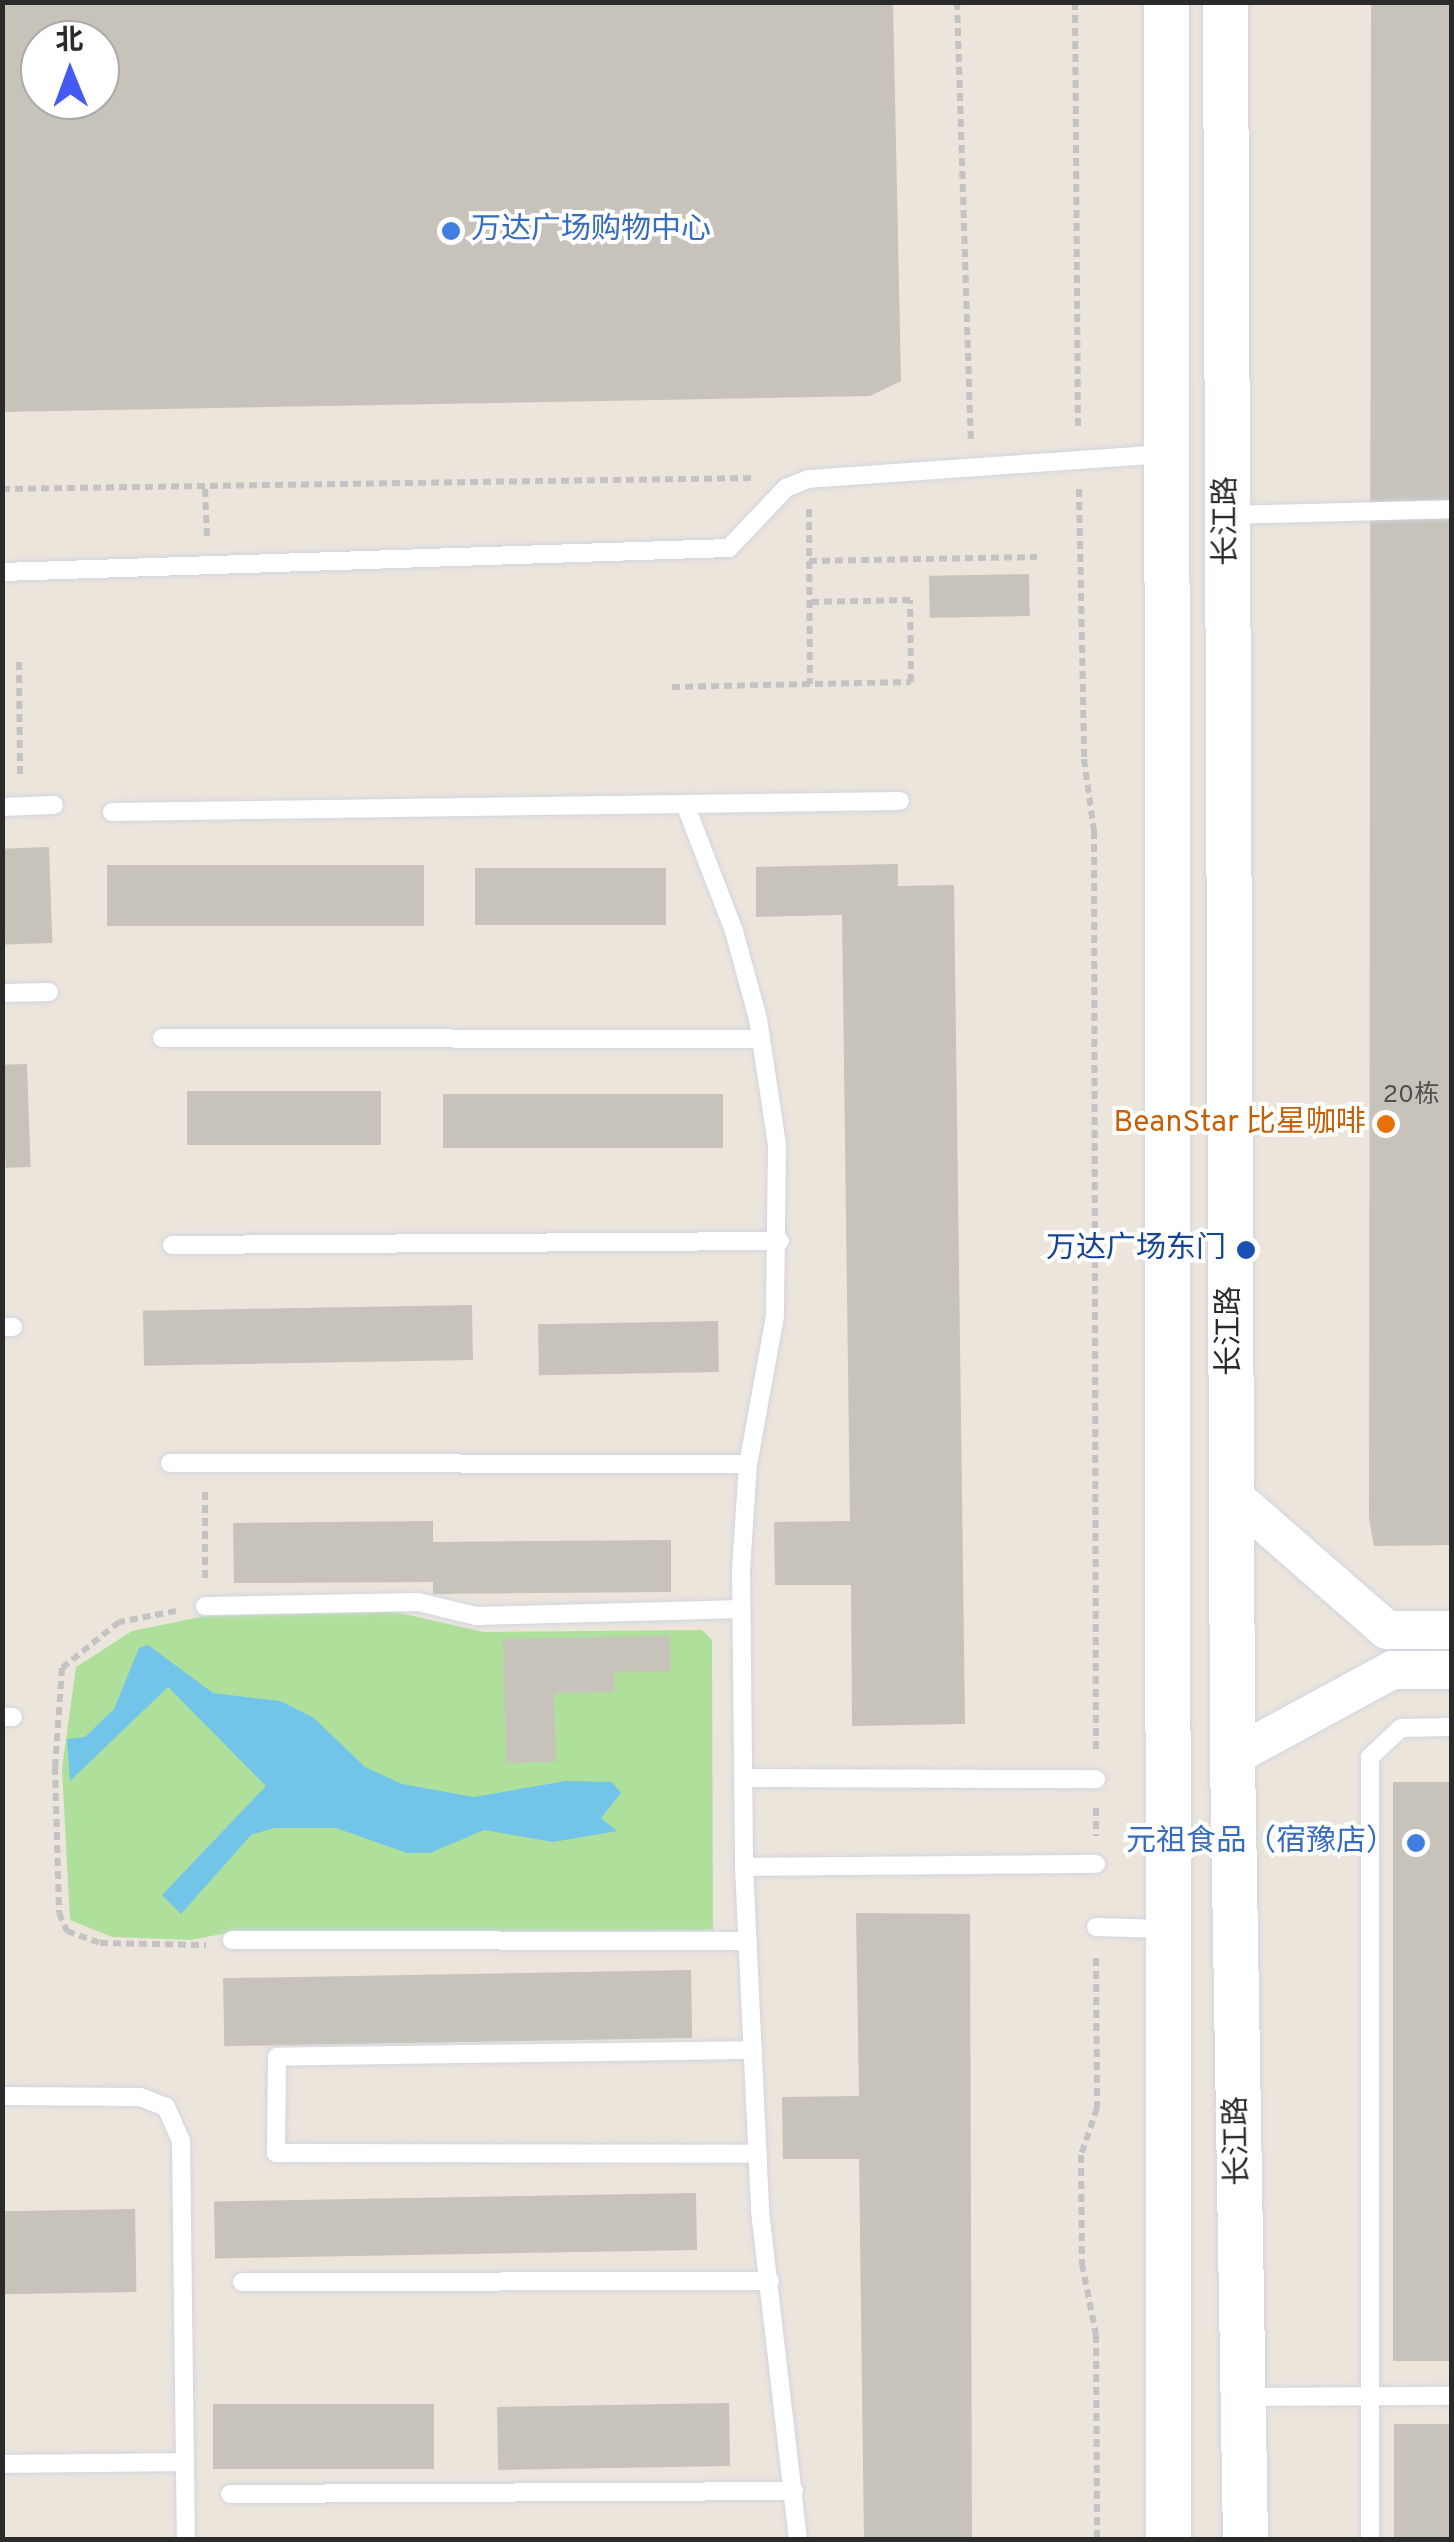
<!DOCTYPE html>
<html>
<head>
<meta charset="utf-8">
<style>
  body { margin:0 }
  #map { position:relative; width:1454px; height:2542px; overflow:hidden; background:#ebe5dc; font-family:Overpass,"Noto Sans SC",sans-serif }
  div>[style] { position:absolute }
  .green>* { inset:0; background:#afe09b }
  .water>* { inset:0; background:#73c4e9 }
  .building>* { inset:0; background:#c7c3bb; transform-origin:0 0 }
  .path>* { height:6px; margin-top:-3px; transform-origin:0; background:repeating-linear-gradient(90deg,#c3c3c3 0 8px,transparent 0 13px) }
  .roads { filter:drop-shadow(0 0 2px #d2d4e2) drop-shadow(0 0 2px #d2d4e2) }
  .service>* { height:18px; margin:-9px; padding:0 9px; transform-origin:9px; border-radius:9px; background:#fff }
  .minor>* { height:38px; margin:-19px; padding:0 19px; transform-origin:19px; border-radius:19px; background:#fff }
  .tertiary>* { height:45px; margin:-22.5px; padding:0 22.5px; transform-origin:22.5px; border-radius:22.5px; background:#fff }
  .dots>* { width:28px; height:28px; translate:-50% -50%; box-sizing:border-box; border:5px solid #fff; border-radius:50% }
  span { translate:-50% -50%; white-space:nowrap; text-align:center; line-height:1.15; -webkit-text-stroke:8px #fff; paint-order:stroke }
  .number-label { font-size:25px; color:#51504e }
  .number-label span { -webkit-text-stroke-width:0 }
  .shop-label { font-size:30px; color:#366cbe }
  .left { translate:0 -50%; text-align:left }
  .right { translate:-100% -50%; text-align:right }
  .street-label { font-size:30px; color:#2a2a2a }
  .food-label { font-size:30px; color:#c56008 }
  .transit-label { font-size:30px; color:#164399 }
  .frame { position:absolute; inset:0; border:5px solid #2a2a2a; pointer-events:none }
  .north { position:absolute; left:20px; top:20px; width:100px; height:100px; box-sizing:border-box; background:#fff; border:2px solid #aaa; border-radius:50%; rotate:359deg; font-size:28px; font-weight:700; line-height:40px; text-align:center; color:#2a2a2a }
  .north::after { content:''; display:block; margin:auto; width:35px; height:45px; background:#435bf2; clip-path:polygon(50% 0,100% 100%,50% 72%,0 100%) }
</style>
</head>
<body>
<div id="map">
  <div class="green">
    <i style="clip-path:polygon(395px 1612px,484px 1632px,702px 1630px,712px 1640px,713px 1930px,227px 1933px,191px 1940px,112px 1937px,70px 1920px,62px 1768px,76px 1667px,132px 1631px,205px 1616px)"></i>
  </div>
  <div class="water">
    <i style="clip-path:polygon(148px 1645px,213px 1693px,280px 1701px,314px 1718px,365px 1767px,402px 1784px,474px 1797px,566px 1781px,612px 1782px,621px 1793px,601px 1818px,617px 1831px,553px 1842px,484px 1830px,430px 1853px,407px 1853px,336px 1828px,274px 1828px,251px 1835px,181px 1914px,162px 1895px,266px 1786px,168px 1687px,70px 1781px,67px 1739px,85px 1737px,114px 1709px,139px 1648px)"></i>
  </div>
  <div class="building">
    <i style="clip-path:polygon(evenodd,2px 2px,893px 2px,901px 381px,870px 396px,2px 412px,2px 2px,40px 40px,100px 40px,100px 100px,40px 100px,40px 40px)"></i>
    <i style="clip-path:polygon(1371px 2px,1452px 2px,1452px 1545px,1374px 1546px,1369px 1519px)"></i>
    <i style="left:1029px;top:574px;width:42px;height:100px;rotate:89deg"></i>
    <i style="left:49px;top:847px;width:96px;height:47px;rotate:88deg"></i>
    <i style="clip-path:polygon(898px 864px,898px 886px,954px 885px,965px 1724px,852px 1726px,851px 1585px,775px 1585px,774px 1522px,850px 1521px,842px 915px,756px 917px,756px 867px)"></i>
    <i style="left:107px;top:865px;width:317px;height:61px"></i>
    <i style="left:666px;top:868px;width:57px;height:191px;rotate:90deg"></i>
    <i style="left:27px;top:1064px;width:103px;height:25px;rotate:88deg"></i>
    <i style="left:381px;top:1091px;width:54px;height:194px;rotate:90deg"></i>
    <i style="left:723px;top:1094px;width:54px;height:280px;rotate:90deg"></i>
    <i style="left:472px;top:1305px;width:55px;height:329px;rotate:89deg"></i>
    <i style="left:718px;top:1321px;width:51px;height:180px;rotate:89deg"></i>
    <i style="clip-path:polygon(433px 1521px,433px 1542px,671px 1540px,671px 1592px,433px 1594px,433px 1582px,234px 1583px,233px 1523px)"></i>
    <i style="clip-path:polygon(670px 1636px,671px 1671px,614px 1672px,614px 1692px,554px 1693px,556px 1762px,506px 1763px,503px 1639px)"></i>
    <i style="left:1393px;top:1782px;width:59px;height:579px"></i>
    <i style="clip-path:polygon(856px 1913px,970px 1914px,972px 2540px,864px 2540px,859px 2159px,783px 2159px,782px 2097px,859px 2096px)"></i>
    <i style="left:691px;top:1970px;width:68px;height:468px;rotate:89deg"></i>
    <i style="left:696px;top:2193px;width:57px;height:482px;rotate:89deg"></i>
    <i style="left:135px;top:2209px;width:83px;height:133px;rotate:89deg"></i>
    <i style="left:729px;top:2403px;width:63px;height:232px;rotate:89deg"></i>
    <i style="left:434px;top:2404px;width:65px;height:221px;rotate:90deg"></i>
    <i style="left:1452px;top:2424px;width:116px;height:58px;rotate:90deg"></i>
  </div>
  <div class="path">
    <i style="left:957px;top:2px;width:439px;rotate:88.2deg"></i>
    <i style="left:1075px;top:2px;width:429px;rotate:89.6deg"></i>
    <i style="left:2px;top:489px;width:754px;rotate:-0.84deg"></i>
    <i style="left:205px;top:489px;width:50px;rotate:87.7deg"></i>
    <i style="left:1079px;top:489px;width:270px;rotate:88.9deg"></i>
    <i style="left:1084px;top:759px;width:73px;rotate:82.1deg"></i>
    <i style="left:1094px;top:831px;width:920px;rotate:89.88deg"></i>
    <i style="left:809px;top:509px;width:175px;rotate:89.7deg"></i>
    <i style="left:809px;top:561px;width:228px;rotate:-1deg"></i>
    <i style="left:19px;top:662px;width:114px;rotate:89.5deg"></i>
    <i style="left:672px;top:687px;width:239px;rotate:-1.2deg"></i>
    <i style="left:911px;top:682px;width:82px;rotate:-90.7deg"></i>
    <i style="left:910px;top:600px;width:101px;rotate:178.9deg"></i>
    <i style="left:205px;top:1578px;width:87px;rotate:-90deg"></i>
    <i style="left:176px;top:1611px;width:58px;rotate:169.1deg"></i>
    <i style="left:119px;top:1622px;width:73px;rotate:141.1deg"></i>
    <i style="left:62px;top:1668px;width:99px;rotate:94deg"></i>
    <i style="left:55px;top:1767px;width:146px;rotate:88.4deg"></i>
    <i style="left:59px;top:1913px;width:20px;rotate:66deg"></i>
    <i style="left:67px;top:1931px;width:35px;rotate:20deg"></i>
    <i style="left:100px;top:1943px;width:106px;rotate:1.1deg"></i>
    <i style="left:1096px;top:1808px;width:28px;rotate:90deg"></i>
    <i style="left:1096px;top:1958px;width:150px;rotate:89.6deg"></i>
    <i style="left:1097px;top:2108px;width:50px;rotate:108.8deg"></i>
    <i style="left:1081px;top:2155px;width:109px;rotate:89.5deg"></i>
    <i style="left:1082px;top:2264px;width:72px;rotate:78.8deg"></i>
    <i style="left:1096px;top:2335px;width:205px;rotate:89.7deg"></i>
  </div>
  <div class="roads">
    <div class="service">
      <i style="left:1228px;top:515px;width:224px;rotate:-1.5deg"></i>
      <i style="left:2px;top:572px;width:727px;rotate:-1.89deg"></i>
      <i style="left:729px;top:548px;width:83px;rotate:-46.5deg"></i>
      <i style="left:786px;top:488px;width:24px;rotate:-22deg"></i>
      <i style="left:808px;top:479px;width:359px;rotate:-4deg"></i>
      <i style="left:685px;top:804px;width:136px;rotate:68.9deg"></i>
      <i style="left:734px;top:931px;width:91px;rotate:74.7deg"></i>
      <i style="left:758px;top:1019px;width:127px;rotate:81.4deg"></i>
      <i style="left:777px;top:1145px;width:171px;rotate:90.7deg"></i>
      <i style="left:775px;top:1316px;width:150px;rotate:100.3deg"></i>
      <i style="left:748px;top:1464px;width:106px;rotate:93.8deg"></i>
      <i style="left:741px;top:1570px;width:297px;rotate:89.4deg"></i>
      <i style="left:744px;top:1867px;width:344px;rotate:87.3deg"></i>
      <i style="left:760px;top:2211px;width:331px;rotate:83.4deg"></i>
      <i style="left:2px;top:807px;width:52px;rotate:-2.2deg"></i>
      <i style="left:112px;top:812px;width:788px;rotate:-0.8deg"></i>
      <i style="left:2px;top:993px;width:47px;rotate:-1.2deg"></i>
      <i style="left:162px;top:1038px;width:599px;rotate:0.1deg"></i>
      <i style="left:172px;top:1245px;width:608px;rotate:-0.38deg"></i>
      <i style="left:2px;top:1327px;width:11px"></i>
      <i style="left:170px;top:1463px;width:578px;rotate:0.1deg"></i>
      <i style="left:205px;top:1606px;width:213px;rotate:-1.1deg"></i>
      <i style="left:418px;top:1602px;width:60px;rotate:13.6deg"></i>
      <i style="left:476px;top:1616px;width:265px;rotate:-1.5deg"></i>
      <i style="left:2px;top:1717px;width:11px"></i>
      <i style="left:744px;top:1778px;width:352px;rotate:0.2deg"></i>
      <i style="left:744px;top:1867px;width:352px;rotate:-0.5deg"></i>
      <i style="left:1096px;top:1927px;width:70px;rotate:1.6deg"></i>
      <i style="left:232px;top:1940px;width:516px;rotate:0.11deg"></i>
      <i style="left:753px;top:2050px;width:476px;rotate:179.2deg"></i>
      <i style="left:277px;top:2057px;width:96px;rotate:90.6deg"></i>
      <i style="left:276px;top:2153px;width:482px;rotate:0.1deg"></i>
      <i style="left:2px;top:2096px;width:138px;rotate:0.4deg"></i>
      <i style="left:140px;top:2097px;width:28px;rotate:21deg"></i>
      <i style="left:166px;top:2107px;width:37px;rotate:66deg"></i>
      <i style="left:181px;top:2141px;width:399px;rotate:89.3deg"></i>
      <i style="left:242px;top:2282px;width:528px;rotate:-0.11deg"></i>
      <i style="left:1243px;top:2397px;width:209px;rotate:-0.3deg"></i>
      <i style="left:2px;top:2464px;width:183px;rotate:-0.6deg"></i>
      <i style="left:230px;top:2494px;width:564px;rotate:-0.3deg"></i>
      <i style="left:1370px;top:2540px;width:783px;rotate:-90deg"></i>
      <i style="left:1370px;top:1757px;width:42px;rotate:-43.1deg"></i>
      <i style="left:1401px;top:1728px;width:51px;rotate:-1.1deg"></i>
    </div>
    <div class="minor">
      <i style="left:1231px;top:1494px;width:207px;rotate:41.1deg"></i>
      <i style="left:1387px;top:1630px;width:65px"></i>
      <i style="left:1232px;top:1757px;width:182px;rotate:-28.5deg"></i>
      <i style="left:1392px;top:1670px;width:60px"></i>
    </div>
    <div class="tertiary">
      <i style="left:1166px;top:2px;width:2538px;rotate:89.95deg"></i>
      <i style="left:1225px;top:2px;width:1755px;rotate:89.77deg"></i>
      <i style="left:1232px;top:1757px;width:783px;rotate:89.05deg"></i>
    </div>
  </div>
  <div class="dots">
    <i style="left:451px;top:231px;background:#3f7fe0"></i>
    <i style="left:1386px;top:1124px;background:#e8710a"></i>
    <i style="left:1246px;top:1250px;background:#1a4fb4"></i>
    <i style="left:1416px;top:1843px;background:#3f7fe0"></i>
  </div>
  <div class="number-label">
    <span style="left:1411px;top:1096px">20栋</span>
  </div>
  <div class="shop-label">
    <span class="left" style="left:471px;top:231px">万达广场购物中心</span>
    <span class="right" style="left:1396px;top:1843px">元祖食品（宿豫店）</span>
  </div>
  <div class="street-label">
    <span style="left:1228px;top:521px;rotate:-90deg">长江路</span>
    <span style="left:1231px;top:1331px;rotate:-90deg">长江路</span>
    <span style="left:1239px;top:2141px;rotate:-91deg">长江路</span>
  </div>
  <div class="food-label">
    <span class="right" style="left:1366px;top:1124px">BeanStar 比星咖啡</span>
  </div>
  <div class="transit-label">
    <span class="right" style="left:1226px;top:1250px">万达广场东门</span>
  </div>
  <div class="frame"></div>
  <div class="north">北</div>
</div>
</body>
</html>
